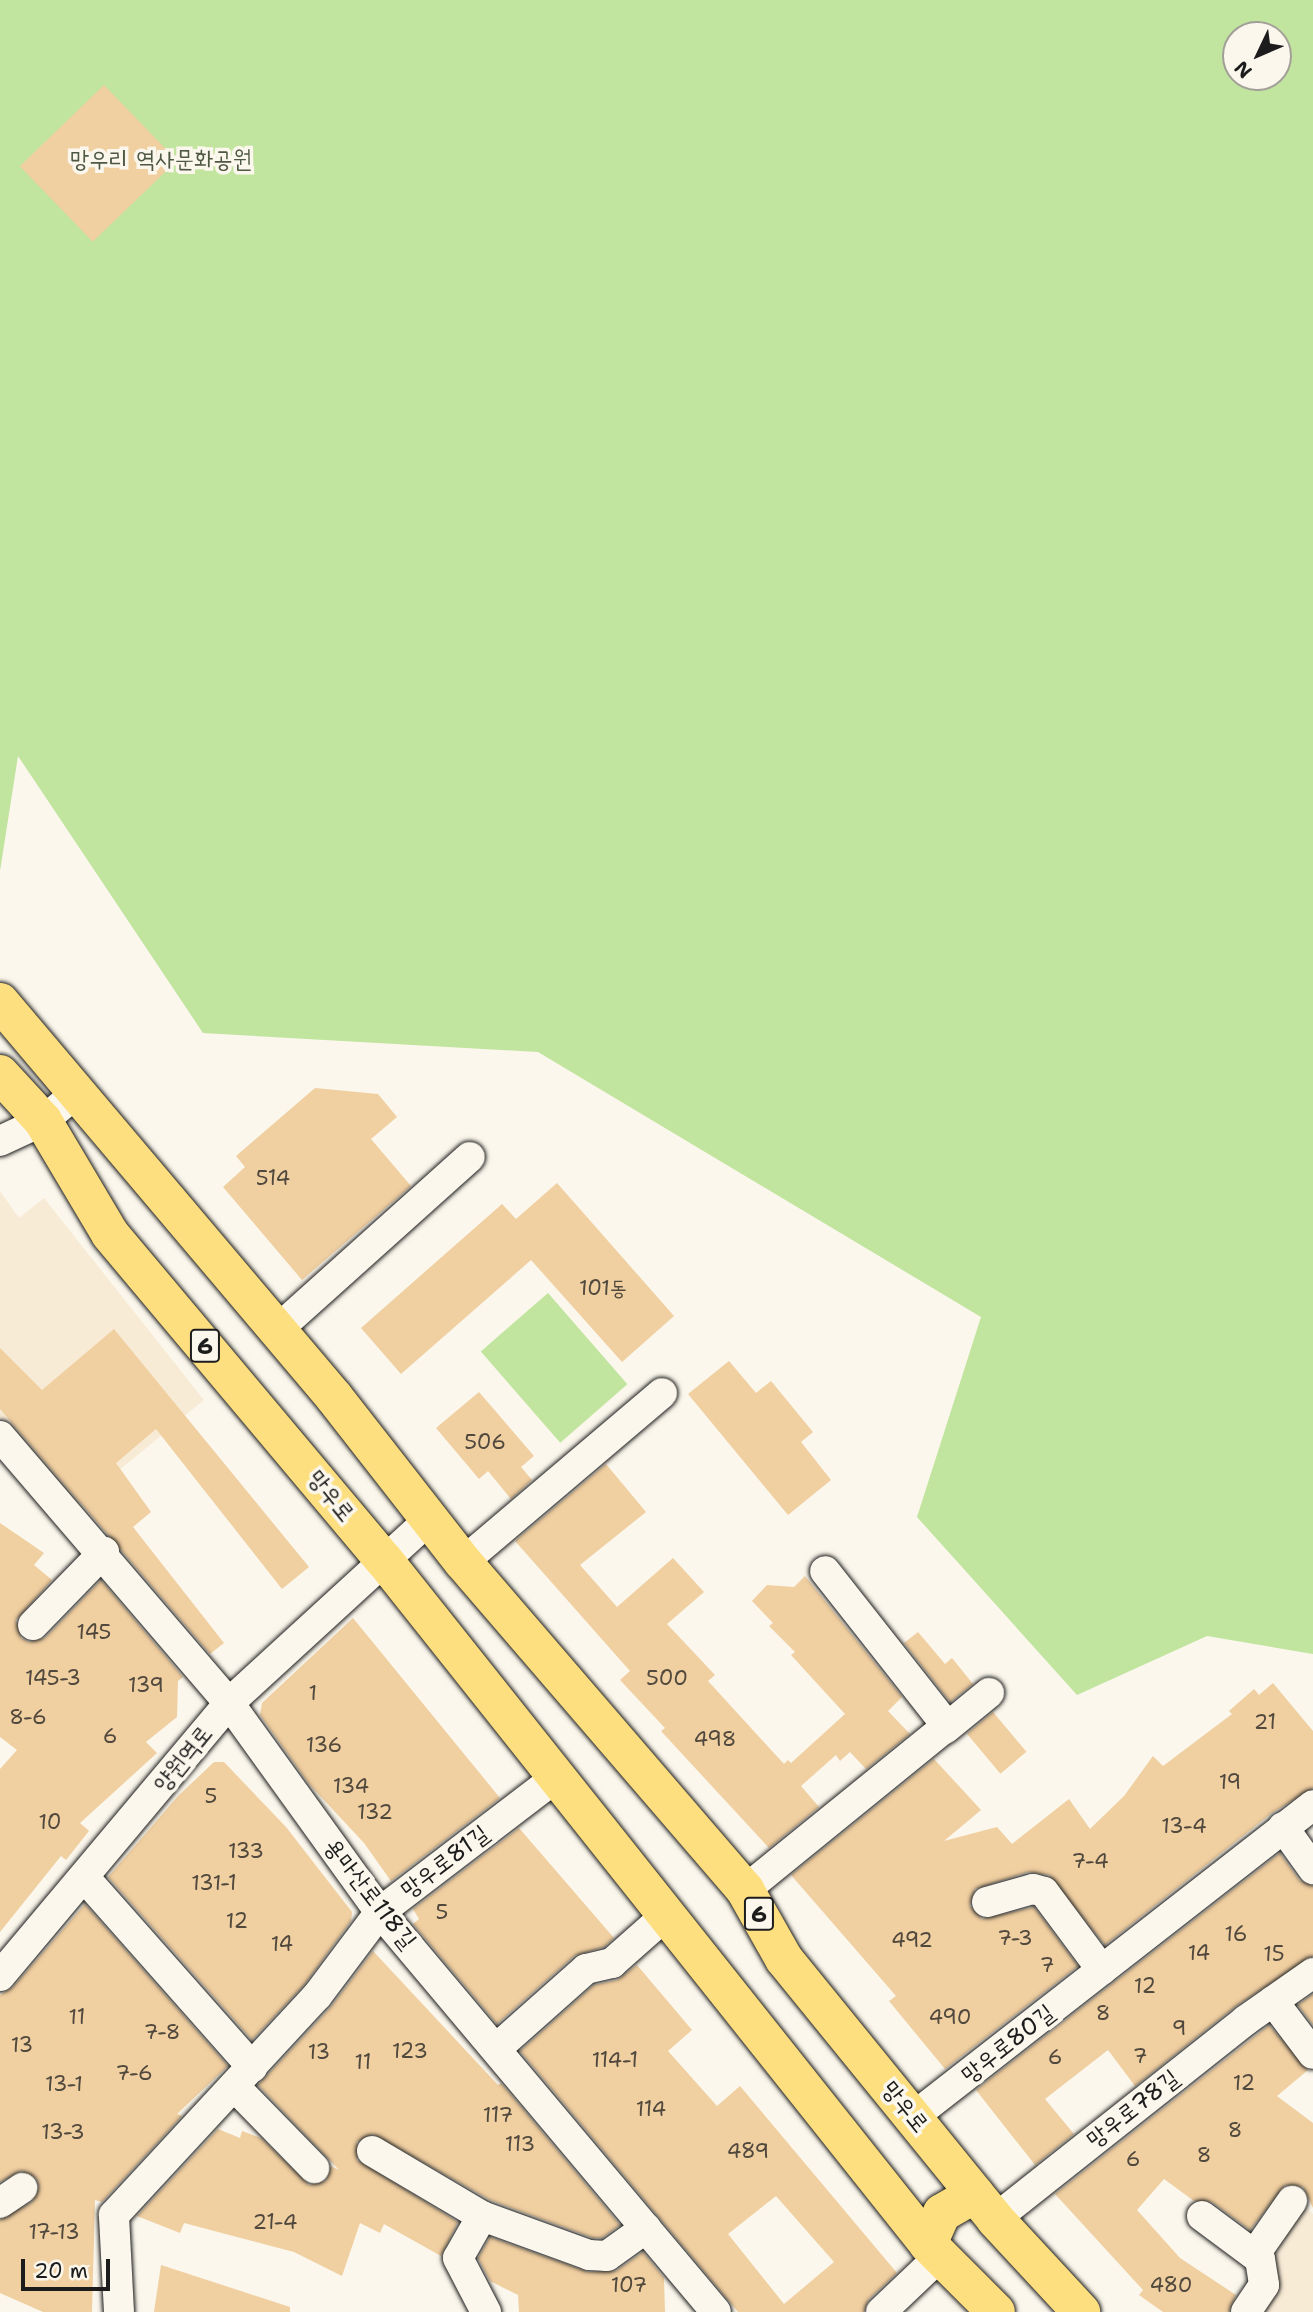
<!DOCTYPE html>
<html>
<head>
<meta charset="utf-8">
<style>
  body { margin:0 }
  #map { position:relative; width:1313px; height:2312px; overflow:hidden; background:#fbf7ec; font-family:"Shantell Sans","Poor Story",sans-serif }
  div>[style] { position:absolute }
  .built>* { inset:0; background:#f8ebd6 }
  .green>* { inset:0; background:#c1e49e; transform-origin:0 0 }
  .building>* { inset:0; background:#f0cfa1; transform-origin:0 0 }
  .roads { filter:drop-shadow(0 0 2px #1c1c1c) drop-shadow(0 0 2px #1c1c1c) }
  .minor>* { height:30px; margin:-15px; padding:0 15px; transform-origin:15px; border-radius:15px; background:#fbf7ec }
  .major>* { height:38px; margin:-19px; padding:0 19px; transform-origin:19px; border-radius:19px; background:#fddf80 }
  span { translate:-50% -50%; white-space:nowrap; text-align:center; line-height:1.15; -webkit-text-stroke:7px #fbf7ec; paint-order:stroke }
  .number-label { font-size:21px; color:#51493d }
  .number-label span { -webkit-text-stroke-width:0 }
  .shield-label span { padding:2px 5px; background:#fbf7ec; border:2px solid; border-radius:5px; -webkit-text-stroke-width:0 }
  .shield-label { font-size:23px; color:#1c1c1c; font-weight:700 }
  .park-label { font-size:24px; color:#4e5843 }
  .street-label { font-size:24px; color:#1c1c1c }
  .north { position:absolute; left:1222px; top:21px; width:70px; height:70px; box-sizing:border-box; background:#fbf7ec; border:2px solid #a29f99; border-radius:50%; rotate:226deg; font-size:19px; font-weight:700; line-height:28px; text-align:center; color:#1c1c1c }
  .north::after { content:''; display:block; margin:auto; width:24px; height:32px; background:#1c1c1c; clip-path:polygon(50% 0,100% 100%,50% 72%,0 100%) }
  .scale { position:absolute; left:21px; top:2259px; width:89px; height:32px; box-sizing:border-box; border:4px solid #1c1c1c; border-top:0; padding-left:9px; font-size:21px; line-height:24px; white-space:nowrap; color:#1c1c1c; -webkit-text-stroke:5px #fbf7ec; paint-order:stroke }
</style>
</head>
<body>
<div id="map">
  <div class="built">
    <i style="clip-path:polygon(0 1191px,19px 1218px,44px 1198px,204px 1400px,76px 1506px,0 1417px)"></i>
    <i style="clip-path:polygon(1305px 2207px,1313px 2214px,1313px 2312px,1252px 2312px,1279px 2248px)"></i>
  </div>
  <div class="green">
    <i style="clip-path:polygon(evenodd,0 0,1313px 0,1313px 1654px,1207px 1636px,1077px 1695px,917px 1517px,981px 1317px,538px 1052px,203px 1033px,18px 756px,0 871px,0 0,1236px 35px,1278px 35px,1278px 77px,1236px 77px,1236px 35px)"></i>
    <i style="left:548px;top:1293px;width:121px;height:89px;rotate:49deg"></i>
  </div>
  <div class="building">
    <i style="left:104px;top:85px;width:105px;height:117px;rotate:46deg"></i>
    <i style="clip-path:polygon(315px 1088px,378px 1094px,397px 1117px,371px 1139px,411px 1186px,302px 1280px,223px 1187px,245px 1167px,236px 1156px)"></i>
    <i style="clip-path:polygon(557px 1183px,674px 1316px,622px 1362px,531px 1260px,401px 1374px,361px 1328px,502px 1204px,516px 1219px)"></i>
    <i style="clip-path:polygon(114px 1329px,309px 1567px,282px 1589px,156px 1429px,116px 1463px,151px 1512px,133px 1527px,224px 1643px,210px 1654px,0 1409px,0 1348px,42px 1390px)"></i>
    <i style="clip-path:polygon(729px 1361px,756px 1393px,771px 1381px,813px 1432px,801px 1442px,831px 1480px,788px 1515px,688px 1394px)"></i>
    <i style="clip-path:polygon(479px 1392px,534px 1456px,521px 1467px,532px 1480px,511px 1499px,488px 1471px,479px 1479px,436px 1428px)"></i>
    <i style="clip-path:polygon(606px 1464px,646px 1512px,580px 1565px,617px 1607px,673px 1558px,704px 1592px,667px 1624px,715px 1675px,708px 1681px,784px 1764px,788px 1760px,791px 1763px,845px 1714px,791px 1655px,795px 1652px,769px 1626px,773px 1623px,752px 1601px,767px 1585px,794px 1587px,805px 1576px,902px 1697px,888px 1711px,910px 1734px,866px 1769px,850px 1752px,840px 1761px,836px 1755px,801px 1786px,819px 1807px,769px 1848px,661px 1731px,665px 1728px,620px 1680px,630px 1671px,515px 1541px)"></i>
    <i style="clip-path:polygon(0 1523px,44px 1553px,34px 1565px,52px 1580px,16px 1620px,21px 1638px,29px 1642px,45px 1638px,101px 1580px,183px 1677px,178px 1681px,177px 1717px,146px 1742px,157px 1753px,80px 1823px,89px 1831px,66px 1860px,61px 1856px,0 1932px,0 1769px,17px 1750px,0 1737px)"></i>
    <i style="clip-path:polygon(353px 1618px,500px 1798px,391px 1881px,364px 1843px,309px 1784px,260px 1715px,262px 1703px)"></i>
    <i style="clip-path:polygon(918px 1632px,945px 1664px,952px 1658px,973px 1684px,950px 1702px,904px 1643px)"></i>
    <i style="clip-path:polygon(1273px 1683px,1313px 1731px,1313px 1788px,1272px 1813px,1105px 1945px,1049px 1875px,1028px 1872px,975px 1889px,970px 1906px,982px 1919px,1034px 1907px,1078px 1966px,945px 2069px,889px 2001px,896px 1996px,791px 1875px,934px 1759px,981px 1810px,944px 1841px,997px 1827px,1012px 1844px,1069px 1799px,1090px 1829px,1124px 1796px,1153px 1756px,1163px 1766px,1232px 1714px,1229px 1711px,1254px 1689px,1259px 1695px)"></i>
    <i style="left:993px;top:1712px;width:52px;height:34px;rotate:50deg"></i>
    <i style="clip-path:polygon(214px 1762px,224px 1762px,286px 1827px,352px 1912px,351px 1921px,304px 1985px,252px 2040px,108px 1877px,178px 1796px)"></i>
    <i style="clip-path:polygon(519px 1828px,614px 1938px,604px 1947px,574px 1956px,497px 2024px,413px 1924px,419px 1919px,413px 1909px)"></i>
    <i style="clip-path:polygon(1280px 1853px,1299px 1880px,1313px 1886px,1313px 1956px,1236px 2006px,1135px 2086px,1108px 2050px,1045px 2099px,1074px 2134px,1035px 2165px,976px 2090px)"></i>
    <i style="clip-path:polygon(85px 1904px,228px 2066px,177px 2114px,182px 2116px,102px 2202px,95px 2200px,92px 2312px,43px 2312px,0 2293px,0 2220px,32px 2202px,39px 2187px,36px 2178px,21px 2171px,0 2182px,0 1995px,13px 1987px)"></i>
    <i style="clip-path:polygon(373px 1951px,498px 2085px,501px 2083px,620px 2225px,602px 2238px,593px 2238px,490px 2200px,373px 2134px,357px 2142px,357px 2160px,458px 2222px,441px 2256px,384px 2224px,380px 2233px,360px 2223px,342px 2276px,294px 2252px,184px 2223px,180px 2233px,137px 2216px,218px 2129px,240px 2138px,242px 2131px,261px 2138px,309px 2185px,326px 2181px,331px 2166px,339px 2170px,258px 2085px,330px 2008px)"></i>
    <i style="clip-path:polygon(evenodd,637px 1965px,692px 2030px,668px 2051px,717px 2106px,740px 2086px,897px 2273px,869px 2299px,864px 2312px,738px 2312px,520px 2051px,594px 1985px,617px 1980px,637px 1965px,776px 2196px,834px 2262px,784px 2304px,728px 2234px,776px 2196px)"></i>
    <i style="clip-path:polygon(1313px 1994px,1313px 2025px,1298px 2005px)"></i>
    <i style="clip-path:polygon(1269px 2025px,1308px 2070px,1277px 2096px,1313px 2123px,1313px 2208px,1303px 2187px,1285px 2185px,1250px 2230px,1212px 2202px,1194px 2201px,1164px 2179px,1137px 2210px,1180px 2258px,1236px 2295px,1229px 2312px,1163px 2312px,1139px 2295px,1143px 2290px,1055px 2194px)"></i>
    <i style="clip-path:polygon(490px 2237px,588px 2272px,616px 2271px,643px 2252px,664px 2278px,665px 2312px,519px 2312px,518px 2295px,490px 2281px,478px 2258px)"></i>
    <i style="clip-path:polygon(161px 2265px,290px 2307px,290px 2312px,154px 2312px)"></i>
  </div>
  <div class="roads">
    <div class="minor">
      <i style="left:0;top:1141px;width:47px;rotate:-24.9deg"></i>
      <i style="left:43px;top:1121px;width:40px;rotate:-40deg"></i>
      <i style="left:277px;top:1330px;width:259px;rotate:-41.9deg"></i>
      <i style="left:0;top:1436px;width:352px;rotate:49.4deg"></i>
      <i style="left:229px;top:1703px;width:258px;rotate:54.2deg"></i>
      <i style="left:380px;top:1912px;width:522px;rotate:49.97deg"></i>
      <i style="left:463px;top:1562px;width:261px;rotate:-40.3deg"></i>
      <i style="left:33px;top:1625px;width:102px;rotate:-45.8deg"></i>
      <i style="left:945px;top:1729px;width:57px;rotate:-39.3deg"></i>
      <i style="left:1283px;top:1827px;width:52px;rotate:54.5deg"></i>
      <i style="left:84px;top:1877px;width:254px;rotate:48.5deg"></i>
      <i style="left:745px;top:1890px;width:260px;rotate:-39.1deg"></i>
      <i style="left:947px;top:1726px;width:197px;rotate:-128.2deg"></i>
      <i style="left:987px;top:1902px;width:48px;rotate:-15.8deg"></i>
      <i style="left:1033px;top:1889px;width:11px;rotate:15deg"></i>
      <i style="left:1044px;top:1892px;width:97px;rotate:53.4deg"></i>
      <i style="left:0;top:1976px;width:356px;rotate:-50deg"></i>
      <i style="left:229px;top:1703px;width:271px;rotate:-42.5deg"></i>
      <i style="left:1273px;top:2001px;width:66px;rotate:53deg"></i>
      <i style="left:497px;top:2048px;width:119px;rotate:-41.6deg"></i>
      <i style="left:586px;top:1969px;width:27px;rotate:-13deg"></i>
      <i style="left:612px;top:1963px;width:69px;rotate:-41.5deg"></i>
      <i style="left:234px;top:2086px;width:115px;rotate:45.7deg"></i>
      <i style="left:913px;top:2117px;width:507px;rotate:-37.95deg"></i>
      <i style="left:372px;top:2151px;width:128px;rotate:30.6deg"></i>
      <i style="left:482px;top:2216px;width:114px;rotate:20deg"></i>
      <i style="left:589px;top:2255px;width:18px;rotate:3deg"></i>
      <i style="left:607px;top:2256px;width:48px;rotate:-35.7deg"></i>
      <i style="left:0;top:2203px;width:27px;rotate:-34deg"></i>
      <i style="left:482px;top:2216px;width:48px;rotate:119.7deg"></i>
      <i style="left:458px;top:2258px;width:61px;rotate:62.6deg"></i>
      <i style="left:1202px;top:2216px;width:72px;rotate:36.6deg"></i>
      <i style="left:1260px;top:2259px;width:26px;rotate:81deg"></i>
      <i style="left:1264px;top:2285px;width:32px;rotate:124deg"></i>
      <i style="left:995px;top:2219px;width:320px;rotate:-38.4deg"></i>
      <i style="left:1246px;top:2020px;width:82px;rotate:-35deg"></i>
      <i style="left:1255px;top:2254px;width:65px;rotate:-55.1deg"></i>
      <i style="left:119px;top:2312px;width:97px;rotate:-93deg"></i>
      <i style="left:114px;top:2215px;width:299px;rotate:-47.2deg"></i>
      <i style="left:317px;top:1996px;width:105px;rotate:-53.1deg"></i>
      <i style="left:380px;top:1912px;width:224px;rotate:-37.4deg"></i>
      <i style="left:881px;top:2312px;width:81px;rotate:-43.5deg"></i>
    </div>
    <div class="major">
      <i style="left:0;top:1002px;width:517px;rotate:49.78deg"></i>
      <i style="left:334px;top:1397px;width:209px;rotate:52deg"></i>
      <i style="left:463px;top:1562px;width:433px;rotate:49.3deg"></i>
      <i style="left:745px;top:1890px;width:79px;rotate:60.5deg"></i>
      <i style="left:784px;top:1959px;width:335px;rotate:50.9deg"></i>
      <i style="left:995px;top:2219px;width:127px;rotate:47.2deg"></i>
      <i style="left:0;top:1074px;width:64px;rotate:47.5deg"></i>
      <i style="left:43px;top:1121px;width:131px;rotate:59.3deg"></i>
      <i style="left:110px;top:1234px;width:426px;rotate:50deg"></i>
      <i style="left:384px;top:1560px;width:874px;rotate:51.5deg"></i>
      <i style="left:928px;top:2244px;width:96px;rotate:45deg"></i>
      <i style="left:928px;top:2244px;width:34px;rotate:-66deg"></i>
      <i style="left:942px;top:2213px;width:38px;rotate:-30deg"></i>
    </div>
  </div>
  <div class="number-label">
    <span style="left:273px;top:1178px">514</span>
    <span style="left:603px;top:1288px">101동</span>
    <span style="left:485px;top:1442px">506</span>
    <span style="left:94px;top:1632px">145</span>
    <span style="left:53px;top:1678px">145-3</span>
    <span style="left:667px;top:1678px">500</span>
    <span style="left:146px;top:1685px">139</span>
    <span style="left:313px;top:1693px">1</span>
    <span style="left:28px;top:1717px">8-6</span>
    <span style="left:1265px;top:1722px">21</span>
    <span style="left:110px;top:1736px">6</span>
    <span style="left:715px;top:1739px">498</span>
    <span style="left:324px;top:1745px">136</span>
    <span style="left:1230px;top:1782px">19</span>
    <span style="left:351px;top:1786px">134</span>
    <span style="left:211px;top:1796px">5</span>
    <span style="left:375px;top:1812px">132</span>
    <span style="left:50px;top:1822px">10</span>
    <span style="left:1184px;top:1826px">13-4</span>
    <span style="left:246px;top:1851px">133</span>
    <span style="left:1090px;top:1861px">7-4</span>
    <span style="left:214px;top:1883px">131-1</span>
    <span style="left:442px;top:1912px">5</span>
    <span style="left:237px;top:1921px">12</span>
    <span style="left:1236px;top:1934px">16</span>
    <span style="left:1015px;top:1938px">7-3</span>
    <span style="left:912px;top:1940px">492</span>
    <span style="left:282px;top:1944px">14</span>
    <span style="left:1199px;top:1953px">14</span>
    <span style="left:1274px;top:1954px">15</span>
    <span style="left:1047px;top:1965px">7</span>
    <span style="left:1145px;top:1986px">12</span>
    <span style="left:1103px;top:2013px">8</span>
    <span style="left:77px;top:2017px">11</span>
    <span style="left:950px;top:2017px">490</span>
    <span style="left:1179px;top:2028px">9</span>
    <span style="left:162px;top:2032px">7-8</span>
    <span style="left:22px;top:2045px">13</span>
    <span style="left:410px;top:2051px">123</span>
    <span style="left:319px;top:2052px">13</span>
    <span style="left:1140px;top:2056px">7</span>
    <span style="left:1055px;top:2057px">6</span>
    <span style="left:615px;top:2060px">114-1</span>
    <span style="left:363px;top:2062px">11</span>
    <span style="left:134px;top:2073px">7-6</span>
    <span style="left:1244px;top:2083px">12</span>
    <span style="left:64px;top:2084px">13-1</span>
    <span style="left:651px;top:2109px">114</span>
    <span style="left:498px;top:2115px">117</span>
    <span style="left:1235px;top:2130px">8</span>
    <span style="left:63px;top:2132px">13-3</span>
    <span style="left:520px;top:2144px">113</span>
    <span style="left:748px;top:2151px">489</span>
    <span style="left:1204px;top:2155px">8</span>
    <span style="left:1133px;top:2159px">6</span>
    <span style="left:275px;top:2222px">21-4</span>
    <span style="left:54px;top:2232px">17-13</span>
    <span style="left:629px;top:2285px">107</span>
    <span style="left:1171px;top:2285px">480</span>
  </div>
  <div class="shield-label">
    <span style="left:205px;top:1346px">6</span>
    <span style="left:759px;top:1914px">6</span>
  </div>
  <div class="park-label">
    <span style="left:161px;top:160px">망우리 역사문화공원</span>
  </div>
  <div class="street-label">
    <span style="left:331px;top:1496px;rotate:51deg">망우로</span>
    <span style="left:183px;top:1759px;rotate:-51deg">양원역로</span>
    <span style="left:445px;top:1862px;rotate:-37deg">망우로81길</span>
    <span style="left:370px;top:1894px;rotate:52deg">용마산로118길</span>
    <span style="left:1008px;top:2044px;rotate:-38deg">망우로80길</span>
    <span style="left:905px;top:2107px;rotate:51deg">망우로</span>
    <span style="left:1133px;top:2109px;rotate:-38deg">망우로78길</span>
  </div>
  <div class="north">N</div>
  <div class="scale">20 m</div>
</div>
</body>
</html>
